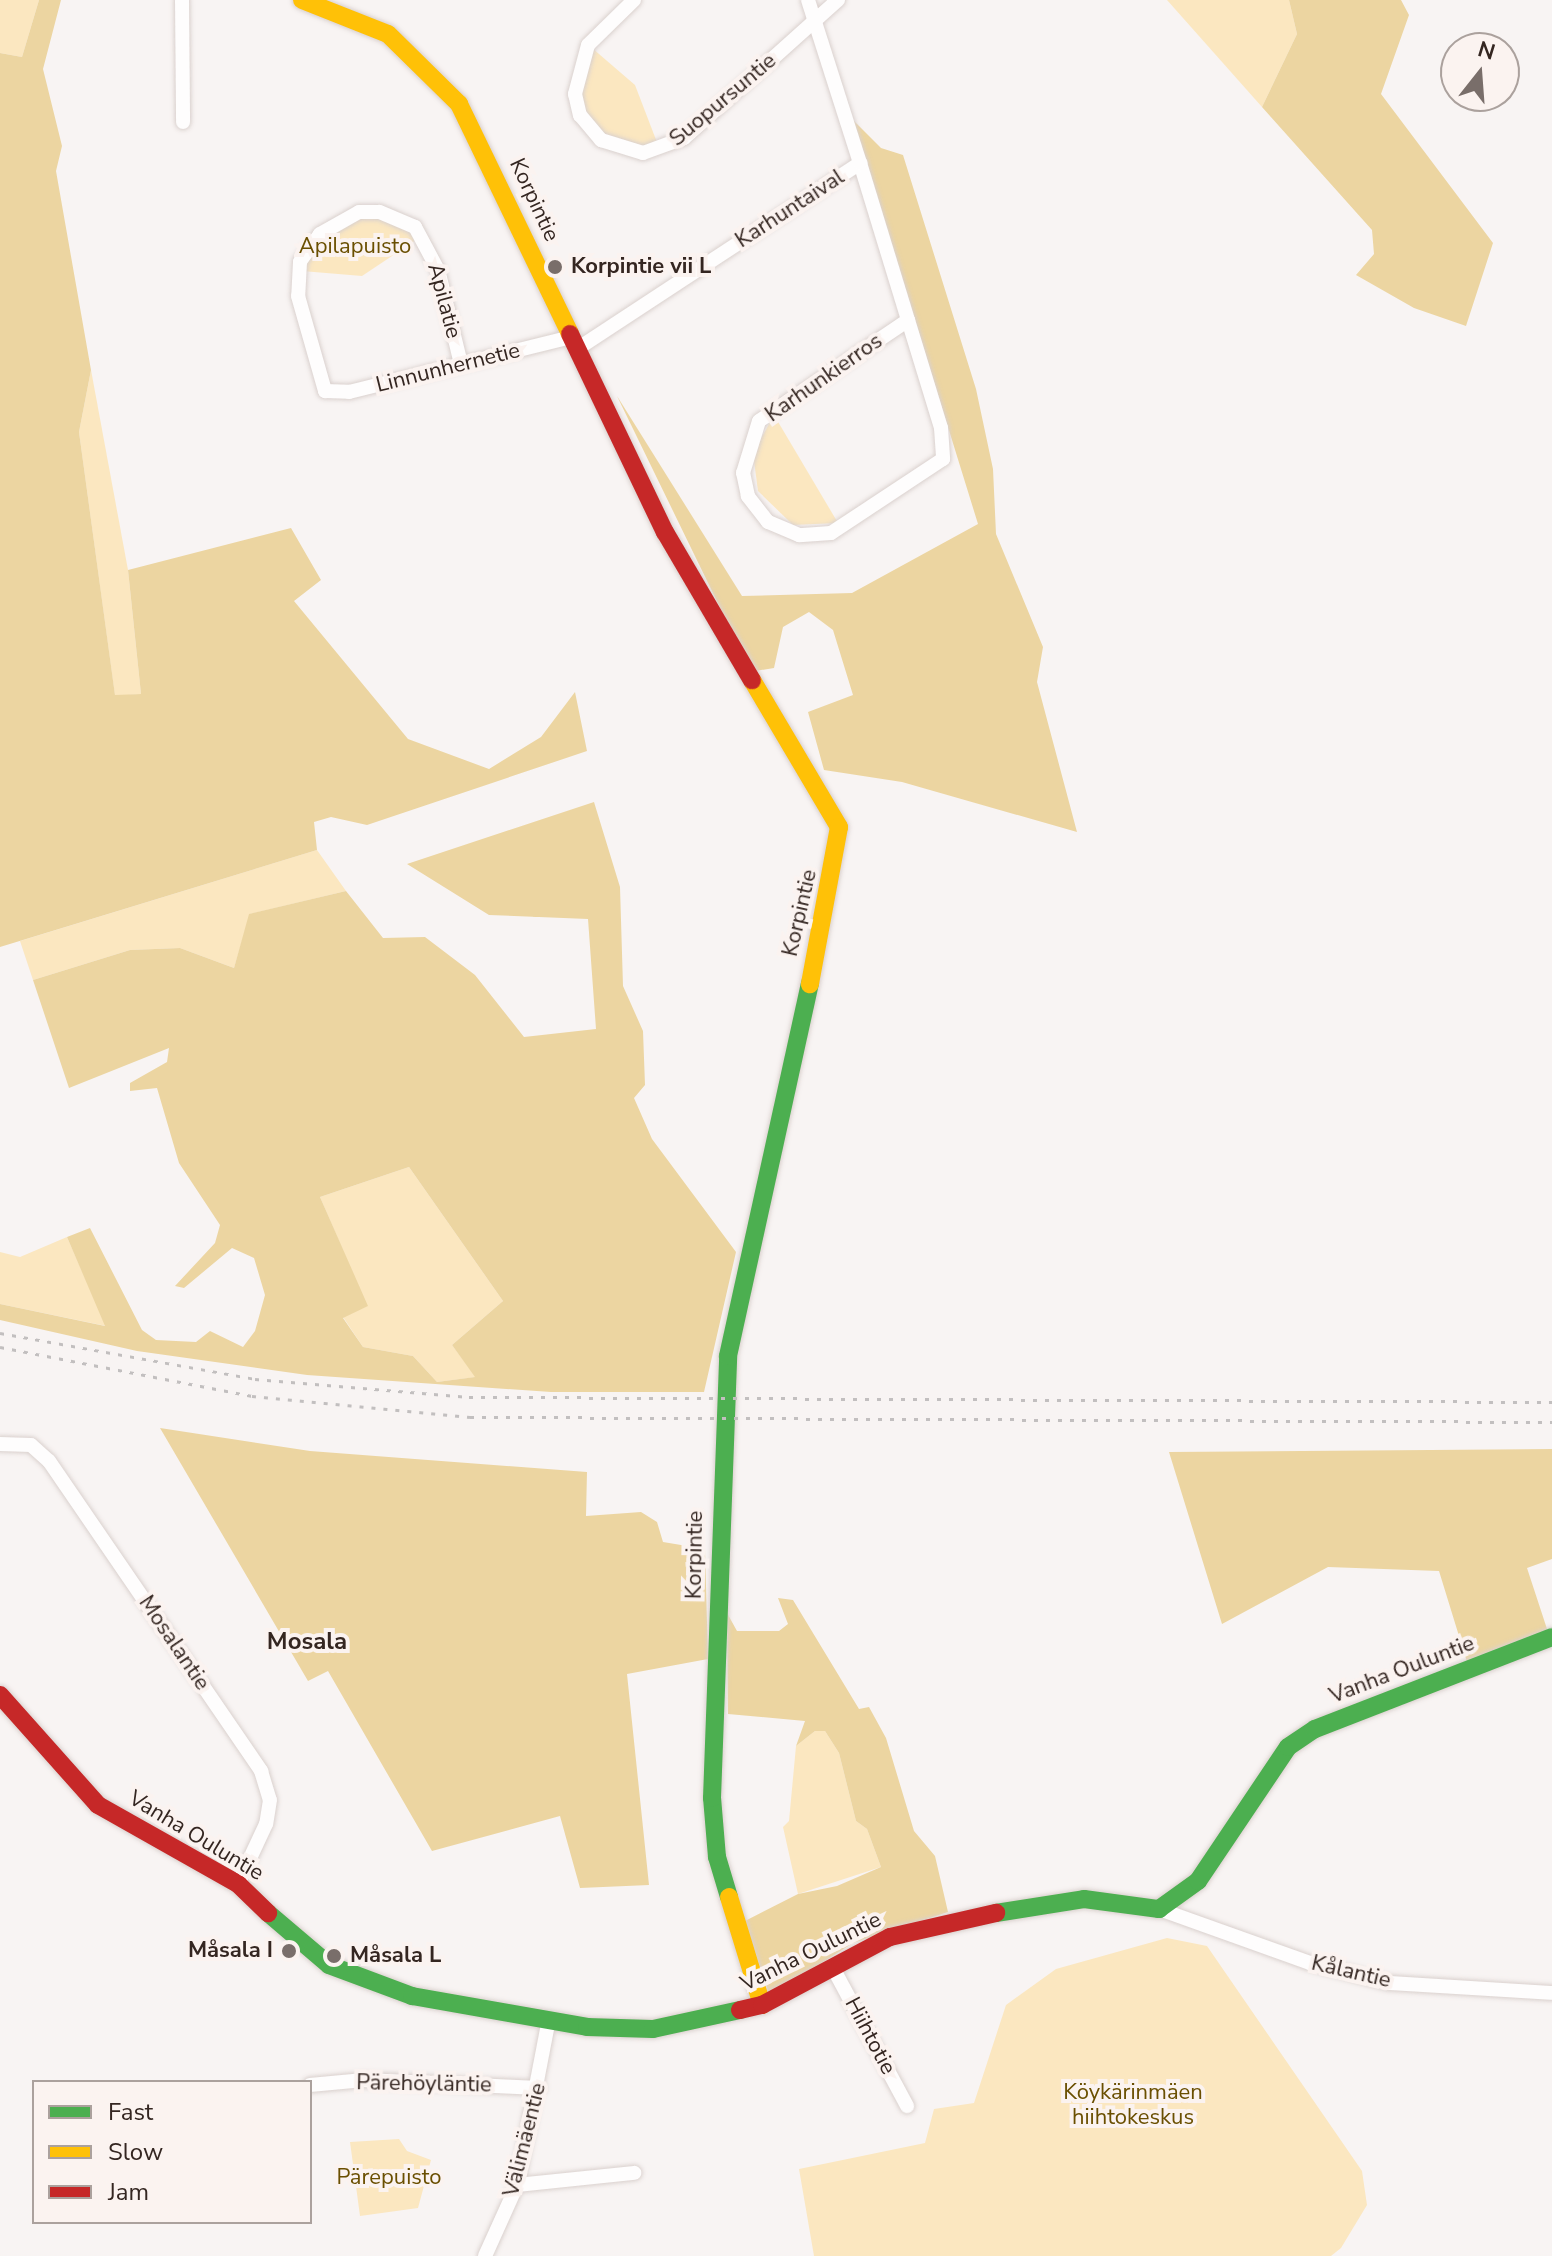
<!DOCTYPE html>
<html>
<head>
<meta charset="utf-8">
<style>
  body { margin:0 }
  #map { position:relative; width:1552px; height:2256px; overflow:hidden; background:#f8f4f3; font-family:"Nunito Sans",sans-serif }
  div>[style] { position:absolute }
  .green>* { inset:0; background:#fbe7c0 }
  .forest>* { inset:0; background:#ecd5a1 }
  .roads { filter:drop-shadow(0 0 2px #dad1ce) drop-shadow(0 0 2px #dad1ce) }
  .street>* { height:14px; margin:-7px; padding:0 7px; transform-origin:7px; border-radius:7px; background:#fefdfd }
  .fast>* { height:18px; margin:-9px; padding:0 9px; transform-origin:9px; border-radius:9px; background:#4caf50 }
  .slow>* { height:18px; margin:-9px; padding:0 9px; transform-origin:9px; border-radius:9px; background:#ffc107 }
  .jam>* { height:18px; margin:-9px; padding:0 9px; transform-origin:9px; border-radius:9px; background:#c62828 }
  .rail>* { height:3px; margin-top:-1.5px; transform-origin:0; background:repeating-linear-gradient(90deg,#c2bfbf 0 4px,transparent 0 12px) }
  .dots>* { width:22px; height:22px; translate:-50% -50%; box-sizing:border-box; border:4px solid #fbf3f0; border-radius:50% }
  span { translate:-50% -50%; white-space:nowrap; text-align:center; line-height:1.15; -webkit-text-stroke:8px #fbf3f0; paint-order:stroke }
  .street-label { font-size:22px; color:#342621 }
  .park-label { font-size:22px; color:#6a4f01 }
  .poi-label { font-size:22px; color:#342621; font-weight:700 }
  .left { translate:0 -50%; text-align:left }
  .right { translate:-100% -50%; text-align:right }
  .neighbourhood-label { font-size:24px; color:#342621; font-weight:700 }
  .legend { position:absolute; left:32px; top:2080px; width:280px; height:144px; box-sizing:border-box; background:#fbf3f0; border:2px solid #aba19d; margin:0; padding:10px 14px; list-style:none; font-size:24px; color:#342621 }
  .legend li { display:flex; align-items:center; gap:16px; height:40px }
  .legend b { width:40px; border:2px solid #aba19d }
  .north { position:absolute; left:1440px; top:32px; width:80px; height:80px; box-sizing:border-box; background:#fbf3f0; border:2px solid #aba19d; border-radius:50%; rotate:17deg; font-size:22px; font-weight:700; line-height:32px; text-align:center; color:#342621 }
  .north::after { content:''; display:block; margin:auto; width:28px; height:36px; background:#796e6a; clip-path:polygon(50% 0,100% 100%,50% 72%,0 100%) }
</style>
</head>
<body>
<div id="map">
  <div class="green">
    <i style="clip-path:polygon(0 0,39px 0,22px 57px,0 53px)"></i>
    <i style="clip-path:polygon(1167px 0,1289px 0,1297px 34px,1262px 107px)"></i>
    <i style="clip-path:polygon(592px 48px,635px 85px,658px 145px,643px 148px,604px 136px,585px 113px,580px 93px)"></i>
    <i style="clip-path:polygon(360px 215px,400px 221px,419px 238px,362px 276px,302px 271px,320px 240px)"></i>
    <i style="clip-path:polygon(91px 370px,128px 570px,141px 694px,115px 696px,79px 432px)"></i>
    <i style="clip-path:polygon(774px 415px,838px 523px,793px 525px,758px 491px,753px 453px)"></i>
    <i style="clip-path:polygon(317px 850px,346px 891px,250px 914px,234px 968px,180px 948px,130px 950px,33px 980px,20px 941px)"></i>
    <i style="clip-path:polygon(409px 1167px,503px 1301px,452px 1345px,476px 1377px,437px 1382px,413px 1356px,363px 1347px,343px 1317px,367px 1306px,320px 1197px)"></i>
    <i style="clip-path:polygon(67px 1237px,106px 1326px,0 1304px,0 1252px,20px 1257px)"></i>
    <i style="clip-path:polygon(815px 1731px,825px 1731px,839px 1753px,856px 1821px,867px 1829px,881px 1867px,798px 1894px,783px 1827px,789px 1821px,796px 1746px)"></i>
    <i style="clip-path:polygon(1167px 1938px,1207px 1946px,1362px 2171px,1367px 2205px,1341px 2248px,1331px 2256px,814px 2256px,799px 2169px,925px 2143px,934px 2109px,974px 2103px,1006px 2005px,1056px 1969px)"></i>
    <i style="clip-path:polygon(399px 2139px,407px 2151px,431px 2160px,418px 2208px,360px 2216px,350px 2142px)"></i>
  </div>
  <div class="forest">
    <i style="clip-path:polygon(39px 0,61px 0,43px 69px,62px 146px,56px 171px,91px 370px,79px 432px,115px 695px,141px 694px,128px 570px,291px 528px,321px 580px,294px 601px,408px 739px,489px 769px,541px 737px,575px 692px,587px 751px,367px 825px,331px 817px,314px 822px,317px 850px,0 947px,0 53px,22px 57px)"></i>
    <i style="clip-path:polygon(1289px 0,1401px 0,1409px 15px,1381px 94px,1493px 243px,1466px 326px,1414px 308px,1356px 275px,1374px 254px,1372px 230px,1262px 107px,1297px 34px)"></i>
    <i style="clip-path:polygon(853px 120px,881px 148px,903px 155px,976px 389px,993px 469px,996px 534px,1043px 647px,1037px 682px,1077px 832px,902px 782px,824px 770px,808px 712px,853px 695px,833px 630px,809px 612px,783px 627px,774px 668px,755px 671px,747px 663px,617px 396px,742px 596px,852px 593px,978px 524px)"></i>
    <i style="clip-path:polygon(evenodd,594px 802px,620px 887px,623px 986px,643px 1031px,645px 1085px,634px 1098px,652px 1139px,736px 1252px,704px 1392px,551px 1392px,307px 1375px,137px 1351px,0 1320px,0 1304px,105px 1326px,67px 1237px,90px 1228px,142px 1330px,156px 1340px,196px 1342px,210px 1331px,243px 1347px,255px 1331px,265px 1295px,254px 1258px,232px 1248px,184px 1288px,175px 1286px,215px 1243px,220px 1225px,179px 1163px,157px 1088px,130px 1091px,130px 1083px,167px 1062px,169px 1048px,69px 1088px,33px 980px,130px 950px,180px 948px,234px 968px,249px 914px,346px 891px,383px 938px,425px 937px,475px 975px,524px 1037px,596px 1029px,588px 919px,489px 915px,407px 864px,594px 802px,409px 1167px,503px 1301px,452px 1345px,475px 1377px,437px 1382px,413px 1356px,363px 1347px,343px 1318px,368px 1306px,320px 1197px,409px 1167px)"></i>
    <i style="clip-path:polygon(160px 1428px,310px 1451px,587px 1472px,586px 1516px,641px 1512px,657px 1522px,663px 1542px,705px 1549px,708px 1659px,627px 1674px,649px 1885px,580px 1888px,560px 1816px,432px 1851px,328px 1671px,308px 1681px)"></i>
    <i style="clip-path:polygon(1552px 1449px,1552px 1559px,1527px 1568px,1548px 1632px,1467px 1662px,1439px 1571px,1328px 1567px,1222px 1624px,1169px 1452px)"></i>
    <i style="clip-path:polygon(778px 1598px,793px 1600px,859px 1709px,869px 1707px,886px 1738px,914px 1831px,935px 1856px,948px 1912px,853px 1943px,770px 1996px,745px 1921px,798px 1894px,837px 1886px,881px 1867px,867px 1829px,856px 1821px,839px 1753px,825px 1731px,815px 1731px,796px 1746px,805px 1721px,728px 1714px,727px 1613px,737px 1631px,779px 1631px,788px 1624px)"></i>
  </div>
  <div class="roads">
    <div class="street">
      <i style="left:182px;top:0;width:122px;rotate:89.5deg"></i>
      <i style="left:634px;top:0;width:64px;rotate:135.6deg"></i>
      <i style="left:588px;top:45px;width:51px;rotate:104.9deg"></i>
      <i style="left:575px;top:94px;width:22px;rotate:77deg"></i>
      <i style="left:580px;top:115px;width:33px;rotate:50deg"></i>
      <i style="left:601px;top:140px;width:44px;rotate:17.2deg"></i>
      <i style="left:643px;top:153px;width:44px;rotate:-20.1deg"></i>
      <i style="left:684px;top:138px;width:207px;rotate:-41.9deg"></i>
      <i style="left:860px;top:163px;width:164px;rotate:73deg"></i>
      <i style="left:908px;top:320px;width:113px;rotate:73deg"></i>
      <i style="left:941px;top:428px;width:31px;rotate:86deg"></i>
      <i style="left:943px;top:459px;width:134px;rotate:146.5deg"></i>
      <i style="left:831px;top:533px;width:32px;rotate:176deg"></i>
      <i style="left:799px;top:535px;width:34px;rotate:-157deg"></i>
      <i style="left:768px;top:522px;width:33px;rotate:-128deg"></i>
      <i style="left:748px;top:496px;width:24px;rotate:-102deg"></i>
      <i style="left:743px;top:473px;width:54px;rotate:-72.9deg"></i>
      <i style="left:759px;top:421px;width:180px;rotate:-34.1deg"></i>
      <i style="left:577px;top:349px;width:339px;rotate:-33.3deg"></i>
      <i style="left:860px;top:163px;width:171px;rotate:-107.7deg"></i>
      <i style="left:461px;top:364px;width:97px;rotate:-103.7deg"></i>
      <i style="left:438px;top:270px;width:49px;rotate:-118.1deg"></i>
      <i style="left:415px;top:227px;width:39px;rotate:-157deg"></i>
      <i style="left:379px;top:212px;width:20px;rotate:180deg"></i>
      <i style="left:359px;top:212px;width:45px;rotate:150.6deg"></i>
      <i style="left:320px;top:234px;width:34px;rotate:126deg"></i>
      <i style="left:300px;top:262px;width:34px;rotate:93deg"></i>
      <i style="left:298px;top:296px;width:99px;rotate:74.1deg"></i>
      <i style="left:325px;top:391px;width:24px;rotate:2deg"></i>
      <i style="left:349px;top:392px;width:229px;rotate:-13.9deg"></i>
      <i style="left:0;top:1444px;width:31px;rotate:2deg"></i>
      <i style="left:31px;top:1445px;width:24px;rotate:42deg"></i>
      <i style="left:49px;top:1461px;width:376px;rotate:55.6deg"></i>
      <i style="left:261px;top:1771px;width:30px;rotate:73deg"></i>
      <i style="left:270px;top:1800px;width:24px;rotate:99deg"></i>
      <i style="left:266px;top:1824px;width:66px;rotate:115deg"></i>
      <i style="left:1159px;top:1909px;width:160px;rotate:19.7deg"></i>
      <i style="left:1310px;top:1963px;width:81px;rotate:14.2deg"></i>
      <i style="left:1389px;top:1983px;width:163px;rotate:3.5deg"></i>
      <i style="left:832px;top:1966px;width:159px;rotate:61.8deg"></i>
      <i style="left:310px;top:2085px;width:54px;rotate:-5.3deg"></i>
      <i style="left:364px;top:2080px;width:175px;rotate:2.6deg"></i>
      <i style="left:517px;top:2185px;width:118px;rotate:-5.9deg"></i>
      <i style="left:485px;top:2256px;width:78px;rotate:-65.7deg"></i>
      <i style="left:517px;top:2185px;width:169px;rotate:-79.1deg"></i>
    </div>
    <div class="fast">
      <i style="left:729px;top:1897px;width:42px;rotate:-106.7deg"></i>
      <i style="left:717px;top:1857px;width:59px;rotate:-94.8deg"></i>
      <i style="left:712px;top:1798px;width:442px;rotate:-87.9deg"></i>
      <i style="left:728px;top:1356px;width:381px;rotate:-77.6deg"></i>
      <i style="left:268px;top:1913px;width:80px;rotate:40.4deg"></i>
      <i style="left:329px;top:1965px;width:89px;rotate:20.5deg"></i>
      <i style="left:412px;top:1996px;width:178px;rotate:10deg"></i>
      <i style="left:587px;top:2027px;width:66px;rotate:1.7deg"></i>
      <i style="left:653px;top:2029px;width:89px;rotate:-12.3deg"></i>
      <i style="left:996px;top:1913px;width:89px;rotate:-9deg"></i>
      <i style="left:1084px;top:1899px;width:76px;rotate:7.6deg"></i>
      <i style="left:1159px;top:1909px;width:48px;rotate:-35.7deg"></i>
      <i style="left:1198px;top:1881px;width:161px;rotate:-56.1deg"></i>
      <i style="left:1288px;top:1747px;width:32px;rotate:-34deg"></i>
      <i style="left:1315px;top:1729px;width:254px;rotate:-21.2deg"></i>
    </div>
    <div class="slow">
      <i style="left:302px;top:0;width:92px;rotate:21.6deg"></i>
      <i style="left:388px;top:34px;width:100px;rotate:44.6deg"></i>
      <i style="left:459px;top:104px;width:255px;rotate:64.2deg"></i>
      <i style="left:752px;top:680px;width:171px;rotate:59.4deg"></i>
      <i style="left:839px;top:827px;width:160px;rotate:100.5deg"></i>
      <i style="left:729px;top:1897px;width:113px;rotate:73deg"></i>
    </div>
    <div class="jam">
      <i style="left:570px;top:334px;width:220px;rotate:64.4deg"></i>
      <i style="left:665px;top:532px;width:172px;rotate:59.6deg"></i>
      <i style="left:0;top:1695px;width:147px;rotate:48.3deg"></i>
      <i style="left:98px;top:1805px;width:161px;rotate:29.4deg"></i>
      <i style="left:238px;top:1884px;width:42px;rotate:44deg"></i>
      <i style="left:740px;top:2010px;width:23px;rotate:-13deg"></i>
      <i style="left:762px;top:2005px;width:145px;rotate:-28deg"></i>
      <i style="left:890px;top:1937px;width:109px;rotate:-12.8deg"></i>
    </div>
  </div>
  <div class="rail">
    <i style="left:0;top:1333px;width:259px;rotate:10.2deg"></i>
    <i style="left:255px;top:1379px;width:215px;rotate:4.8deg"></i>
    <i style="left:469px;top:1397px;width:1083px;rotate:0.26deg"></i>
    <i style="left:0;top:1347px;width:257px;rotate:11deg"></i>
    <i style="left:252px;top:1396px;width:219px;rotate:5.5deg"></i>
    <i style="left:470px;top:1417px;width:1082px;rotate:0.26deg"></i>
  </div>
  <div class="dots">
    <i style="left:555px;top:267px;background:#796e6a"></i>
    <i style="left:289px;top:1951px;background:#796e6a"></i>
    <i style="left:334px;top:1956px;background:#796e6a"></i>
  </div>
  <div class="street-label">
    <span style="left:723px;top:100px;rotate:-40deg">Suopursuntie</span>
    <span style="left:534px;top:200px;rotate:65deg">Korpintie</span>
    <span style="left:790px;top:209px;rotate:-33deg">Karhuntaival</span>
    <span style="left:444px;top:301px;rotate:75deg">Apilatie</span>
    <span style="left:448px;top:368px;rotate:-14deg">Linnunhernetie</span>
    <span style="left:824px;top:378px;rotate:-35deg">Karhunkierros</span>
    <span style="left:800px;top:913px;rotate:-77deg">Korpintie</span>
    <span style="left:695px;top:1555px;rotate:-89deg">Korpintie</span>
    <span style="left:174px;top:1643px;rotate:56deg">Mosalantie</span>
    <span style="left:1402px;top:1670px;rotate:-21deg">Vanha Ouluntie</span>
    <span style="left:196px;top:1836px;rotate:31deg">Vanha Ouluntie</span>
    <span style="left:811px;top:1952px;rotate:-26deg">Vanha Ouluntie</span>
    <span style="left:1351px;top:1972px;rotate:13deg">Kålantie</span>
    <span style="left:870px;top:2036px;rotate:62deg">Hiihtotie</span>
    <span style="left:424px;top:2084px;rotate:1deg">Pärehöyläntie</span>
    <span style="left:525px;top:2140px;rotate:-76deg">Välimäentie</span>
  </div>
  <div class="park-label">
    <span style="left:355px;top:247px">Apilapuisto</span>
    <span style="left:1133px;top:2105px">Köykärinmäen<br>hiihtokeskus</span>
    <span style="left:389px;top:2178px">Pärepuisto</span>
  </div>
  <div class="poi-label">
    <span class="left" style="left:571px;top:267px">Korpintie vii L</span>
    <span class="right" style="left:273px;top:1951px">Måsala I</span>
    <span class="left" style="left:350px;top:1956px">Måsala L</span>
  </div>
  <div class="neighbourhood-label">
    <span style="left:307px;top:1642px">Mosala</span>
  </div>
  <ul class="legend">
  <li><b style="height:10px;background:#4caf50"></b>Fast</li>
  <li><b style="height:10px;background:#ffc107"></b>Slow</li>
  <li><b style="height:10px;background:#c62828"></b>Jam</li>
  </ul>
  <div class="north">N</div>
</div>
</body>
</html>
